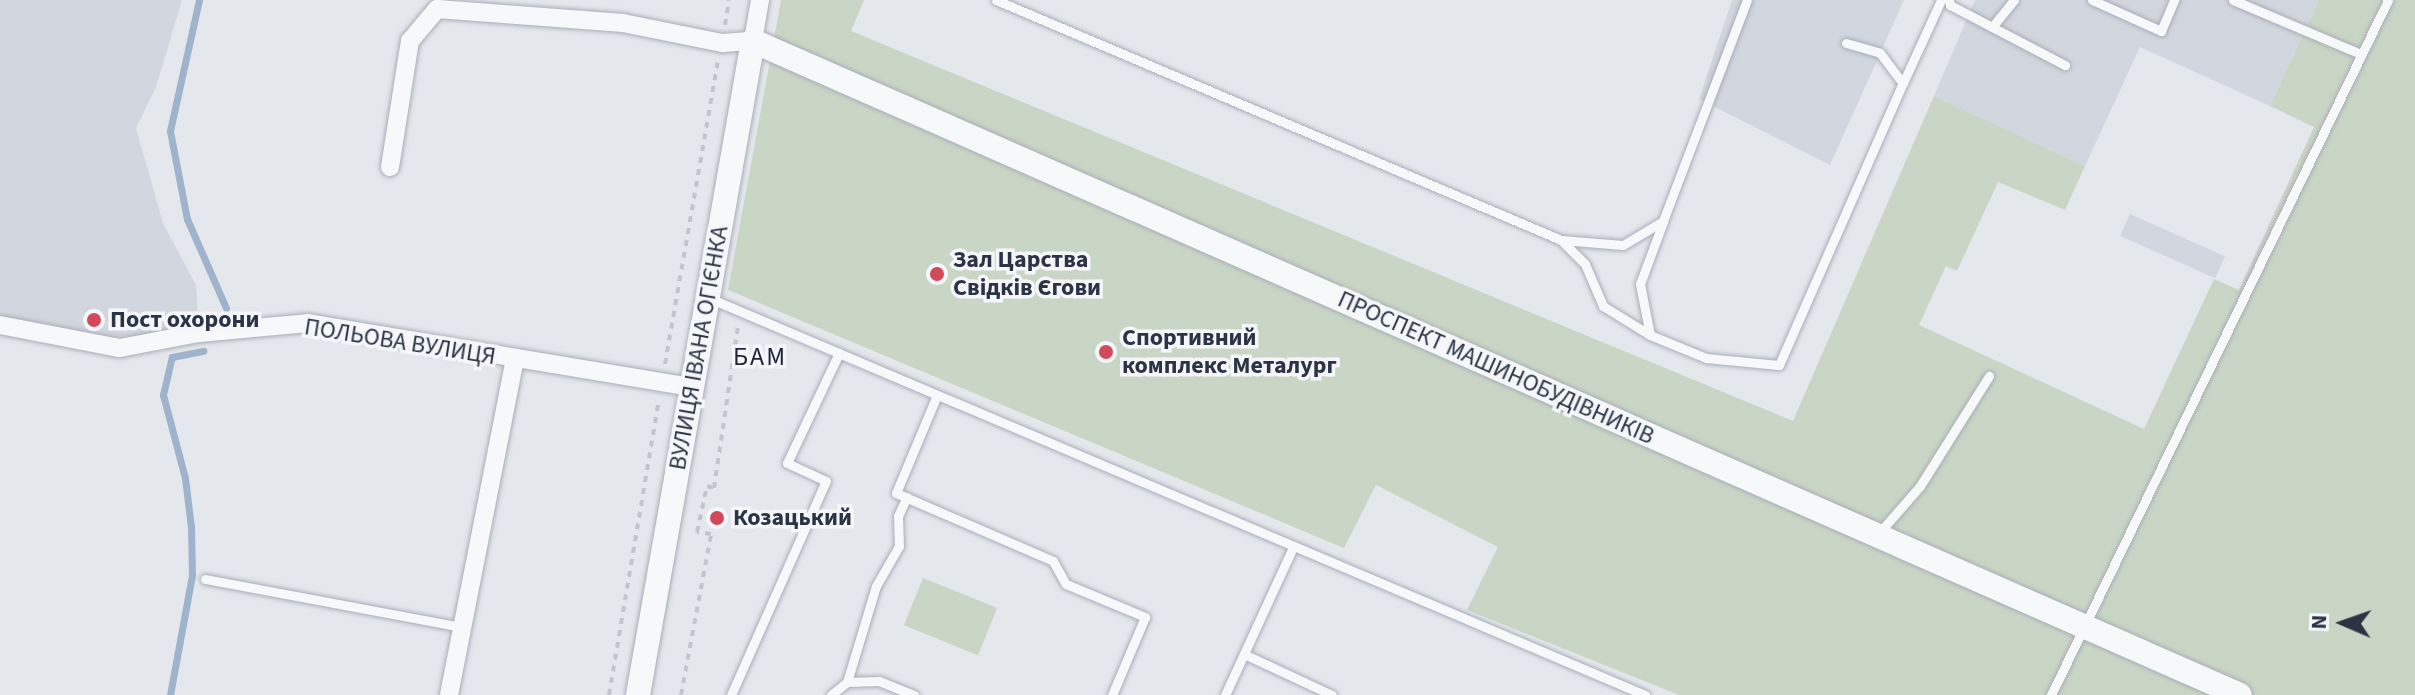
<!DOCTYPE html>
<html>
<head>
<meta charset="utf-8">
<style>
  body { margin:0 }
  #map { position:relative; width:2415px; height:695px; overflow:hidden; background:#e4e7ec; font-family:"Source Sans 3",sans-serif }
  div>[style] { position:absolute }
  .built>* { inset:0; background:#d2d6de; transform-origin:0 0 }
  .green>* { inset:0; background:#c9d6c5; transform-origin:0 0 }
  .stream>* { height:7px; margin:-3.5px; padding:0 3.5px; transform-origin:3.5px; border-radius:3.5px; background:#9fb4cc }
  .path>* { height:4px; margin-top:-2px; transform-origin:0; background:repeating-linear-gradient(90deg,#c2c5cb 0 6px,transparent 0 12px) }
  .roads { filter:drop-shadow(0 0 2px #a9aeb7) drop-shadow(0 0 2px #a9aeb7) }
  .service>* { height:9px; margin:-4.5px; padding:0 4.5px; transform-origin:4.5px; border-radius:4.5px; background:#f7f8fa }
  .minor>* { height:18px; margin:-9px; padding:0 9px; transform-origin:9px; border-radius:9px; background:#f7f8fa }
  .tertiary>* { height:24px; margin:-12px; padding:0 12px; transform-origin:12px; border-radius:12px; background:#f7f8fa }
  .dots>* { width:22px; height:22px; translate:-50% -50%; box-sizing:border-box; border:4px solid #f4f6f9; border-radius:50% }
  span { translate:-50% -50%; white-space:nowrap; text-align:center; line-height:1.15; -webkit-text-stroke:7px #f4f6f9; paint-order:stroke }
  .poi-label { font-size:24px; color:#2b3445; font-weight:700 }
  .left { translate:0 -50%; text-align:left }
  .street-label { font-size:24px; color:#2b3445 }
  .neighbourhood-label { font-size:26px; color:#1d2536; letter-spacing:2px }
  .north { position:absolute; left:2303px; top:583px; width:80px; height:80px; -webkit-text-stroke:6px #f4f6f9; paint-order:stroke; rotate:272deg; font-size:22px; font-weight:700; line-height:32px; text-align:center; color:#2b3445 }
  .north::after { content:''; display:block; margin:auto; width:28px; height:36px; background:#2b3445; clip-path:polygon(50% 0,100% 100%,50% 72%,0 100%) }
</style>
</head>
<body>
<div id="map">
  <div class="built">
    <i style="clip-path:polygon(0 0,182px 0,156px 87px,136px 128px,163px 223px,196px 285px,199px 333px,110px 337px,0 317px)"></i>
    <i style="clip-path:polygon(1732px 0,1904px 0,1830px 165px,1699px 99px)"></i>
    <i style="clip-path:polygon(1975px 0,2319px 0,2270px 106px,2140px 47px,2085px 166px,1934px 96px)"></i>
    <i style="left:2130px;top:214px;width:104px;height:24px;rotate:24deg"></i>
  </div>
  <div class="green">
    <i style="clip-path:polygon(781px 0,864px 0,851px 31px,1793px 421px,1934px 96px,2085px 166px,2065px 210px,1998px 182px,1957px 271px,1946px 266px,1919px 325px,2144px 429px,2214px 279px,2239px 290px,2314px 127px,2270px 106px,2319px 0,2415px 0,2415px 695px,1679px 695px,1467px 610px,1498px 547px,1376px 485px,1344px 548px,728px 290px)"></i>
    <i style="left:923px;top:578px;width:80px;height:51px;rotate:22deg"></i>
  </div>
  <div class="stream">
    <i style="left:199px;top:0;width:134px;rotate:102.5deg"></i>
    <i style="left:170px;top:131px;width:90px;rotate:79.1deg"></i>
    <i style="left:187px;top:219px;width:97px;rotate:66.3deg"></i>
    <i style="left:170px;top:695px;width:122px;rotate:-79.6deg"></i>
    <i style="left:192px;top:575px;width:48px;rotate:-91.2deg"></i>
    <i style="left:191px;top:527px;width:49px;rotate:-97deg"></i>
    <i style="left:185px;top:478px;width:86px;rotate:-104.8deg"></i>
    <i style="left:163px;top:395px;width:39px;rotate:-77deg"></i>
    <i style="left:172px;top:357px;width:32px;rotate:-11deg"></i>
  </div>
  <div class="path">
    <i style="left:725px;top:25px;width:25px;rotate:-81deg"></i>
    <i style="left:665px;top:364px;width:308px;rotate:-80.1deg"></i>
    <i style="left:609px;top:695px;width:299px;rotate:-80.4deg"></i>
    <i style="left:681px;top:695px;width:164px;rotate:-79.4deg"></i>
    <i style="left:711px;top:534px;width:14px;rotate:-172deg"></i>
    <i style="left:697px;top:532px;width:47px;rotate:-77.7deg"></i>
    <i style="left:707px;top:486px;width:7px;rotate:16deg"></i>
    <i style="left:714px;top:488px;width:165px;rotate:-81.6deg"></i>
  </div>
  <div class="roads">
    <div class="service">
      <i style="left:996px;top:0;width:614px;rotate:23.01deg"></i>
      <i style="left:1561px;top:240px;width:62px;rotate:4.6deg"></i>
      <i style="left:1623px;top:245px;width:47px;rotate:-31deg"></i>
      <i style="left:1663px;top:221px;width:236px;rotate:-69.2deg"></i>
      <i style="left:1949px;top:0;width:5px;rotate:79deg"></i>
      <i style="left:1950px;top:5px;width:130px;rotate:27.6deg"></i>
      <i style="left:2092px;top:0;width:76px;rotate:24.2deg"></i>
      <i style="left:2161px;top:31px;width:34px;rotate:-67deg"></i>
      <i style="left:2233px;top:0;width:139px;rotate:22.9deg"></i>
      <i style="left:1992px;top:27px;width:35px;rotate:-51deg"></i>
      <i style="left:1846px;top:43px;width:35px;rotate:16deg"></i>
      <i style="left:1880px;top:53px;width:38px;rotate:53deg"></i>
      <i style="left:1903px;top:83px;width:91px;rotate:-65.4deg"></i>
      <i style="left:1663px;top:222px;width:66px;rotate:110.4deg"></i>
      <i style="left:1640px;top:284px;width:52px;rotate:78.9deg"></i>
      <i style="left:1650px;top:335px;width:61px;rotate:22.3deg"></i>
      <i style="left:1706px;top:358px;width:73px;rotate:5.5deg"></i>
      <i style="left:1779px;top:365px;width:308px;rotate:-66.3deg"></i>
      <i style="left:1561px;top:240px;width:34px;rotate:45deg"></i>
      <i style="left:1585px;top:264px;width:46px;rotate:66.8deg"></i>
      <i style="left:1603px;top:306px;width:55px;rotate:31.7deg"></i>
      <i style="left:709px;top:298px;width:1017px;rotate:22.98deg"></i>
      <i style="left:937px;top:395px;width:106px;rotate:112.7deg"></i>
      <i style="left:896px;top:493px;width:171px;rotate:23.4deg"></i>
      <i style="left:1053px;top:561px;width:26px;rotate:61deg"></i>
      <i style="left:1066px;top:584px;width:86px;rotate:22.7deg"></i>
      <i style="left:1145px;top:617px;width:85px;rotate:112.9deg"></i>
      <i style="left:1879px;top:533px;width:62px;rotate:-48.9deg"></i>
      <i style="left:1920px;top:486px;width:130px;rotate:-57.9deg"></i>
      <i style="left:205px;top:579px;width:260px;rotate:10.6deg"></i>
      <i style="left:1244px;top:654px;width:97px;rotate:25deg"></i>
      <i style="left:847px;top:682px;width:100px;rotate:-73.2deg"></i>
      <i style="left:876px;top:586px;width:46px;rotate:-60.1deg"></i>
      <i style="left:899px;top:546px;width:30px;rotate:-92deg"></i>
      <i style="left:898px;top:516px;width:21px;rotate:-65deg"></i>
      <i style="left:731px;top:695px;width:234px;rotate:-66.1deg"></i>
      <i style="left:826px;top:481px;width:43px;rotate:-155.2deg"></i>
      <i style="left:787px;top:463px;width:122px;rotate:-64.7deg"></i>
      <i style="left:831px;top:695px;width:21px;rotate:-39deg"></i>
      <i style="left:847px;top:682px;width:32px;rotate:-2deg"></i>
      <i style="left:879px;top:681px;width:38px;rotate:22deg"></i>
      <i style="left:1225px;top:695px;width:163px;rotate:-65.3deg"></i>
      <i style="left:2051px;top:695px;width:772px;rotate:-64.13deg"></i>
    </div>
    <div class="minor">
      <i style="left:390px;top:167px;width:128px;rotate:-81deg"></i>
      <i style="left:410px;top:41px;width:42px;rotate:-49.8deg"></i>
      <i style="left:437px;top:9px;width:187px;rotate:4.3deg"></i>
      <i style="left:623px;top:23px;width:101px;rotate:11.4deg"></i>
      <i style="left:722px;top:43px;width:31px;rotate:-4deg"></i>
      <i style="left:753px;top:41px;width:42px;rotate:-80.3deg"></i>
      <i style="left:0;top:325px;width:122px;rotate:10.9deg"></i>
      <i style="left:120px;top:348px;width:80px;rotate:-10.8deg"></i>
      <i style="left:199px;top:333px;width:109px;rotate:-5.2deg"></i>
      <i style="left:308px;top:323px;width:389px;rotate:9.5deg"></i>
      <i style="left:449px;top:695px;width:341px;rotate:-78.9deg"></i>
    </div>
    <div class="tertiary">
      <i style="left:638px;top:695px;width:664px;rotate:-80.03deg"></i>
      <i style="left:753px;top:41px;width:1624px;rotate:23.74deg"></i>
    </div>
  </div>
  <div class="dots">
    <i style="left:937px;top:274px;background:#d1495b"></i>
    <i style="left:94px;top:320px;background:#d1495b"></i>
    <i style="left:1106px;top:352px;background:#d1495b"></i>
    <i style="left:717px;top:518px;background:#d1495b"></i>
  </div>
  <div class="poi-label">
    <span class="left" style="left:953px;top:274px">Зал Царства<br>Свідків Єгови</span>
    <span class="left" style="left:110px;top:320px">Пост охорони</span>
    <span class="left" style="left:1122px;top:352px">Спортивний<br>комплекс Металург</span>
    <span class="left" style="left:733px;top:518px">Козацький</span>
  </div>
  <div class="street-label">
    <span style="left:400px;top:342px;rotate:9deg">ПОЛЬОВА ВУЛИЦЯ</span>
    <span style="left:699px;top:348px;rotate:-80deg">ВУЛИЦЯ ІВАНА ОГІЄНКА</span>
    <span style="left:1496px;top:368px;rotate:24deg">ПРОСПЕКТ МАШИНОБУДІВНИКІВ</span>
  </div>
  <div class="neighbourhood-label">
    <span style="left:760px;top:357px">БАМ</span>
  </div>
  <div class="north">N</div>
</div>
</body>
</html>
